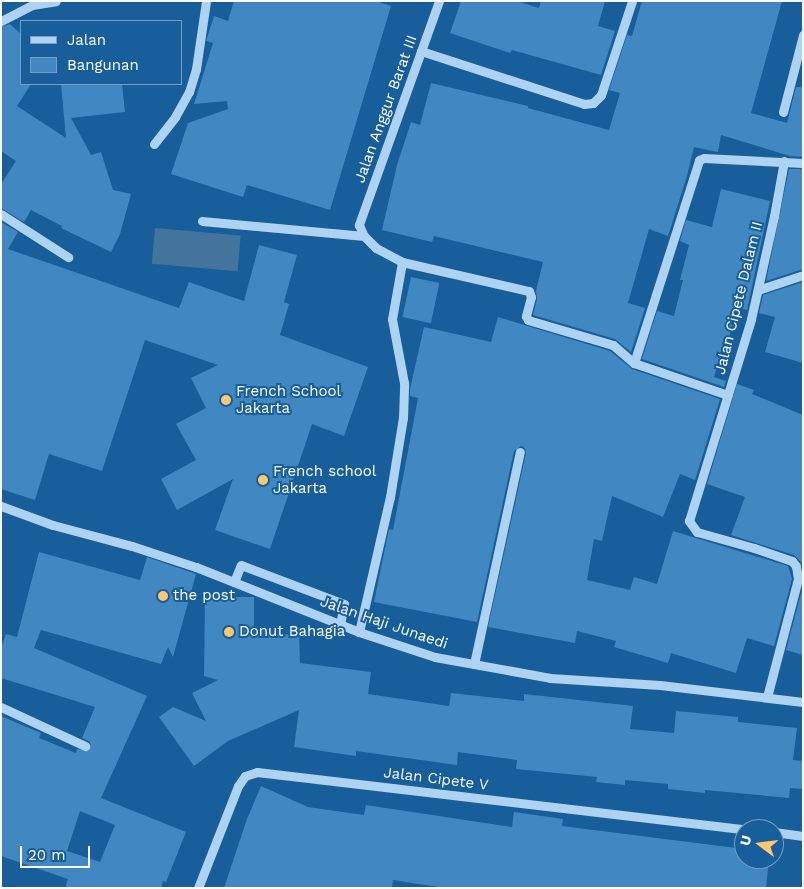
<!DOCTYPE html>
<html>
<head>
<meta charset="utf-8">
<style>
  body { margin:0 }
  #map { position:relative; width:804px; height:889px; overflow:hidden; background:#185e9a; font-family:"Work Sans",sans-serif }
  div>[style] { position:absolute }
  .water>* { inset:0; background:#43749e; transform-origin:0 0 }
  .building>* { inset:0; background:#4187c1; transform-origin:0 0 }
  .minor>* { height:9px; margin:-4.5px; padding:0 4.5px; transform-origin:4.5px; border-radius:4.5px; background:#aed3f2 }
  .dots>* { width:14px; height:14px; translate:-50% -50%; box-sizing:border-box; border:2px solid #185e9a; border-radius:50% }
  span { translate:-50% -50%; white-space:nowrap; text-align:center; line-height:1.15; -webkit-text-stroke:4px #185e9a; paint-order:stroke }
  .street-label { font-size:15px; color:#fff }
  .poi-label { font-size:15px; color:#fff }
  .left { translate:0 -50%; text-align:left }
  .frame { position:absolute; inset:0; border:2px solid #fff; pointer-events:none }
  .legend { position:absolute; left:20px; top:20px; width:162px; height:65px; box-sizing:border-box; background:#185e9a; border:1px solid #749ec2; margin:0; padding:6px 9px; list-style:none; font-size:15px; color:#fff }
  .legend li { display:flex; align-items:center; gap:10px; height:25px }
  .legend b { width:25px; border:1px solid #749ec2 }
  .north { position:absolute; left:734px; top:819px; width:50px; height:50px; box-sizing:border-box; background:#185e9a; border:1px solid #749ec2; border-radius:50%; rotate:285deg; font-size:14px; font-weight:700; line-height:20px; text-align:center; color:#fff }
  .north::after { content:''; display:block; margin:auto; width:18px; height:22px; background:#ffc76e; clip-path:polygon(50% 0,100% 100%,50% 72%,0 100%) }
  .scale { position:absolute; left:20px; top:846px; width:70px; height:22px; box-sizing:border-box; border:2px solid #fff; border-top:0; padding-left:6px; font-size:15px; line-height:18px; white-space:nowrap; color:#fff; -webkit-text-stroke:4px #185e9a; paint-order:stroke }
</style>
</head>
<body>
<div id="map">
  <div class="water">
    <i style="left:155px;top:228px;width:86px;height:36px;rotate:5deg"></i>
  </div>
  <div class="building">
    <i style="clip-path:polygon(234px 1px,376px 1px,391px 6px,330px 210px,247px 185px,243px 197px,171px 174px,188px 123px,228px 109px,227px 101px,194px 104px,213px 43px,206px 41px,214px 16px,228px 21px)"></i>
    <i style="clip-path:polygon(461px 1px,517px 1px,539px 8px,541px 1px,605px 1px,598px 26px,615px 31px,601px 75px,512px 50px,510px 53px,450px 33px)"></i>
    <i style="clip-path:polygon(642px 1px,782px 1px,751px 113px,787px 123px,796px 87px,803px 87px,803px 157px,790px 156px,721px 135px,718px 152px,694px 147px,687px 176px,668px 236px,649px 229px,628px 303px,645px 308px,631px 352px,615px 339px,533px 315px,537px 299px,536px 291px,543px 262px,434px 236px,432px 242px,382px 230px,397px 165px,411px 122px,420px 125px,431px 83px,528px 106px,528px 108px,609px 130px,620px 93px,609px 90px,627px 35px,632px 36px)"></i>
    <i style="clip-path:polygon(10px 24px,21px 34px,21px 84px,31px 84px,17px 106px,66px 138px,61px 84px,122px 84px,125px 112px,71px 118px,91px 155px,101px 152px,113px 190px,131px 194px,120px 234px,111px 252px,61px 228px,62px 226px,31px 210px,24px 222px,1px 208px,1px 184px,16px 161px,1px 151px,1px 27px)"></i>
    <i style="clip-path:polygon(789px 169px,803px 169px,803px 269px,766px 281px)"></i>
    <i style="clip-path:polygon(721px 189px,770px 201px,747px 310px,736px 307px,729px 338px,725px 337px,714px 377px,726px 381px,724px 387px,642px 359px,657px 311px,674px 316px,683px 280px,680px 280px,689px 245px,680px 241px,686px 220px,712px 227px)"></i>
    <i style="clip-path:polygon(1px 222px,18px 232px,8px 249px,179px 308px,189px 282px,244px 301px,259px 245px,297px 255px,284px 302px,289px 304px,280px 335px,368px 367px,344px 436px,312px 424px,270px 549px,215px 530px,233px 479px,177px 510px,161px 479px,196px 460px,176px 424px,206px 408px,191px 378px,218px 365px,145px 340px,102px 471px,49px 454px,35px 500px,1px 489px)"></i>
    <i style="left:411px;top:277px;width:29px;height:41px;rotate:12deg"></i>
    <i style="clip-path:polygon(803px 282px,803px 363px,765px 352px,775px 317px,759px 313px,763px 295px)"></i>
    <i style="clip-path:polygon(498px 317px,610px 351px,632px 369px,720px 399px,695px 480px,680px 474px,663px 517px,612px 496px,602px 541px,594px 539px,587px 580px,630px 590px,634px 577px,657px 584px,673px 531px,788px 566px,792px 579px,774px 646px,747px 638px,736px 673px,671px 653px,668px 663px,614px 647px,616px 641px,577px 631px,575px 643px,488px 627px,526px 453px,525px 448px,521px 446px,514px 451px,477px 622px,374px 602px,389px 529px,393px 530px,418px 398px,410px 396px,410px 389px,424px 327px,491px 342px)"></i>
    <i style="clip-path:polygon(737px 384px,754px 390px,752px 394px,803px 415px,803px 569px,801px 562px,794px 555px,731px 535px,745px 497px,707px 484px)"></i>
    <i style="clip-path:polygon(evenodd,39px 552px,140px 580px,147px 557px,196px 574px,173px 657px,168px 647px,161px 664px,41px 630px,34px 648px,147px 696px,101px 798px,186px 832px,166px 882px,163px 881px,161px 888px,65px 888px,68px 879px,1px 856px,1px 716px,41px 733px,39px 738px,76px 753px,77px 749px,88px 751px,91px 746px,90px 742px,82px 738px,95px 707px,1px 678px,1px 648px,6px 634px,17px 637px,39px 552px,80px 811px,115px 825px,100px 862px,67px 851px,80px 811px)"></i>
    <i style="clip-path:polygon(803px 586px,803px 655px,786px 650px)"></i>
    <i style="clip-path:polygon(205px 597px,254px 597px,254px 635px,299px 634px,300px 663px,371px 672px,368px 694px,449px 706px,451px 693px,524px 701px,524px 694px,633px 706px,630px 729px,674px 733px,676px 711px,738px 717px,738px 722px,797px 728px,793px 760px,803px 761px,803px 789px,790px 788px,789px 798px,705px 790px,705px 793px,668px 789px,668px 784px,625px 780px,625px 785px,596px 782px,597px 777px,516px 769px,517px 760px,458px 752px,457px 765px,356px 751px,356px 756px,294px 747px,299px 710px,228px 741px,194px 766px,159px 717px,173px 707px,206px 721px,192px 693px,218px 680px,204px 676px)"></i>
    <i style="clip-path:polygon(261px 786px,308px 807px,364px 815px,366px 805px,512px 827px,514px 812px,563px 819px,562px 826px,744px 849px,744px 859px,769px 859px,766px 888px,444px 888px,393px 880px,392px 888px,224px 888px,247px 819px)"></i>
  </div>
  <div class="minor">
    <i style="left:439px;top:1px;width:238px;rotate:109.7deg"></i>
    <i style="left:359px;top:225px;width:12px;rotate:66deg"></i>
    <i style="left:364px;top:236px;width:17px;rotate:45deg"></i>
    <i style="left:376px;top:248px;width:30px;rotate:28deg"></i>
    <i style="left:402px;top:262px;width:130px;rotate:12.9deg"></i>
    <i style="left:529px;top:291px;width:6px;rotate:72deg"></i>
    <i style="left:531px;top:297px;width:20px;rotate:105deg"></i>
    <i style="left:526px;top:316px;width:4px;rotate:63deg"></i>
    <i style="left:528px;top:320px;width:89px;rotate:16.4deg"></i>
    <i style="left:613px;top:345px;width:28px;rotate:41deg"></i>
    <i style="left:634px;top:363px;width:99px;rotate:18.8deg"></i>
    <i style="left:1px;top:21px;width:35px;rotate:-27deg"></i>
    <i style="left:32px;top:5px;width:24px;rotate:-9deg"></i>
    <i style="left:421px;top:51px;width:171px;rotate:18deg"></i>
    <i style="left:584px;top:104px;width:9px;rotate:-6deg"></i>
    <i style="left:593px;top:103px;width:11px;rotate:-45deg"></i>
    <i style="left:601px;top:95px;width:99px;rotate:-71.7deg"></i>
    <i style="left:783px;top:112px;width:80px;rotate:-75.4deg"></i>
    <i style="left:154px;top:144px;width:34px;rotate:-52deg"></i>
    <i style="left:175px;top:117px;width:29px;rotate:-61deg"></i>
    <i style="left:189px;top:92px;width:24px;rotate:-73deg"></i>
    <i style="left:196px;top:69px;width:69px;rotate:-81.6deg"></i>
    <i style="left:1px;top:214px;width:80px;rotate:32.7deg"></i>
    <i style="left:202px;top:221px;width:163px;rotate:5.3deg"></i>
    <i style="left:758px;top:290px;width:47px;rotate:-18.4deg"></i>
    <i style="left:634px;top:363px;width:213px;rotate:-72.2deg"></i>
    <i style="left:699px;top:160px;width:5px;rotate:-22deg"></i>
    <i style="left:704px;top:158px;width:99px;rotate:2.9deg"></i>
    <i style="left:1px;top:506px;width:55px;rotate:20.1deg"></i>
    <i style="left:53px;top:525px;width:82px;rotate:14.9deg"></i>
    <i style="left:132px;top:546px;width:67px;rotate:18.2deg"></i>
    <i style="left:196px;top:567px;width:175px;rotate:21.7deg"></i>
    <i style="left:359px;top:632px;width:80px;rotate:18.2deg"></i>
    <i style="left:435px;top:657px;width:117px;rotate:10.3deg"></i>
    <i style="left:550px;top:678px;width:110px;rotate:3.6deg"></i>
    <i style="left:660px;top:685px;width:144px;rotate:6.8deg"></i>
    <i style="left:234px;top:582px;width:18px;rotate:-68deg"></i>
    <i style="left:241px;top:565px;width:110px;rotate:20.7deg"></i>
    <i style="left:344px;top:604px;width:20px;rotate:101deg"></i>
    <i style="left:359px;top:632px;width:139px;rotate:-77.1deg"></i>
    <i style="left:390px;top:497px;width:80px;rotate:-80.7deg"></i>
    <i style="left:403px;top:418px;width:35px;rotate:-88deg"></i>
    <i style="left:404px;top:383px;width:65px;rotate:-100.6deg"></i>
    <i style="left:392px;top:319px;width:58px;rotate:-80deg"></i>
    <i style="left:474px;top:664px;width:217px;rotate:-77.8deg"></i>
    <i style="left:767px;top:697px;width:122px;rotate:-75.3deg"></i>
    <i style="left:798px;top:579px;width:13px;rotate:-99deg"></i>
    <i style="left:796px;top:566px;width:6px;rotate:-129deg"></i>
    <i style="left:792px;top:561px;width:40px;rotate:-161.1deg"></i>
    <i style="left:754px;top:548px;width:59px;rotate:-164.3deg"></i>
    <i style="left:697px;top:532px;width:14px;rotate:-126deg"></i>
    <i style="left:689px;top:521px;width:211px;rotate:-72.9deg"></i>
    <i style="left:751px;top:319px;width:106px;rotate:-77.4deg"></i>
    <i style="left:774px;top:216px;width:56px;rotate:-79.7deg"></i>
    <i style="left:1px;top:707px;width:93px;rotate:24.9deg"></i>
    <i style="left:774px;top:832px;width:29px;rotate:8deg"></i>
    <i style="left:198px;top:888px;width:110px;rotate:-68.6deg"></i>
    <i style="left:238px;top:786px;width:12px;rotate:-55deg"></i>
    <i style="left:245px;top:776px;width:13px;rotate:-18deg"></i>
    <i style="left:257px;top:772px;width:490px;rotate:6.7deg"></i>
  </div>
  <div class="dots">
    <i style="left:226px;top:400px;background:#ffc76e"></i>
    <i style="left:263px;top:480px;background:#ffc76e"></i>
    <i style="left:163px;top:596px;background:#ffc76e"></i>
    <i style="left:229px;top:632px;background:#ffc76e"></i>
  </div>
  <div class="street-label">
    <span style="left:386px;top:109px;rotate:-70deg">Jalan Anggur Barat III</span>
    <span style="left:739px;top:298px;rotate:-76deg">Jalan Cipete Dalam II</span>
    <span style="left:384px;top:623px;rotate:19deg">Jalan Haji Junaedi</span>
    <span style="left:436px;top:779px;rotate:7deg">Jalan Cipete V</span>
  </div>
  <div class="poi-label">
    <span class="left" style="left:236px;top:400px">French School<br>Jakarta</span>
    <span class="left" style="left:273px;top:480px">French school<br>Jakarta</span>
    <span class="left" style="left:173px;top:596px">the post</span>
    <span class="left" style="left:239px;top:632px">Donut Bahagia</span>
  </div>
  <div class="frame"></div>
  <ul class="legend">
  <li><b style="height:6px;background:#aed3f2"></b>Jalan</li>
  <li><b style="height:14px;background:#4187c1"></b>Bangunan</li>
  </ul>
  <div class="north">U</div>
  <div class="scale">20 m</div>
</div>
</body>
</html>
